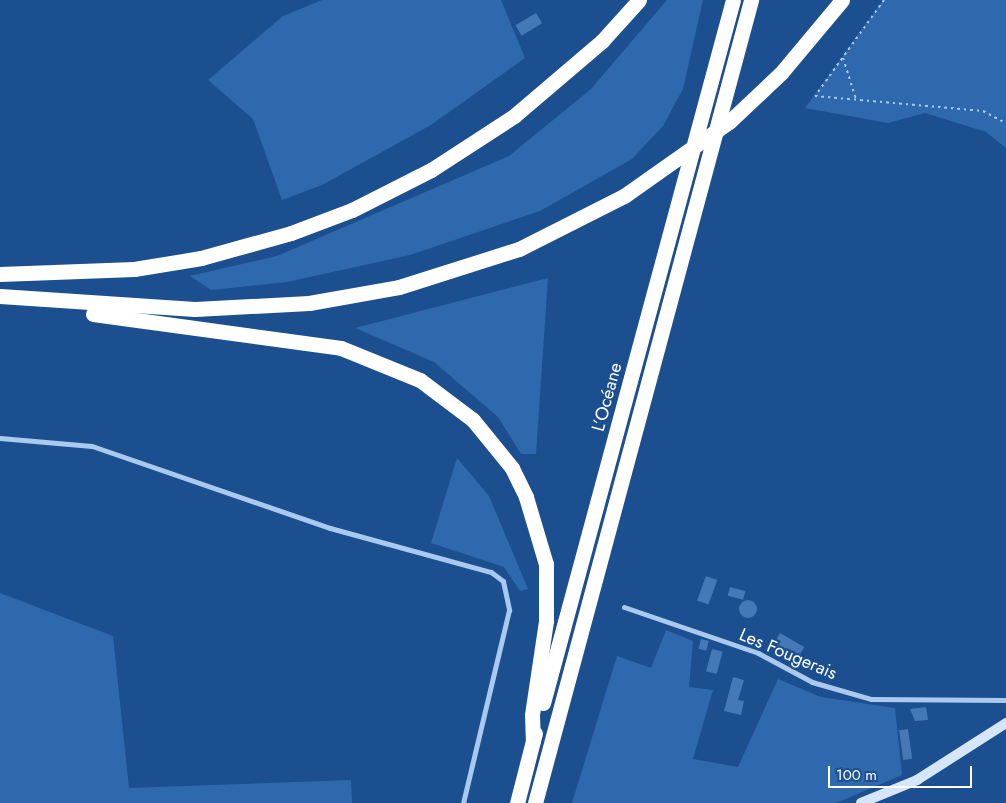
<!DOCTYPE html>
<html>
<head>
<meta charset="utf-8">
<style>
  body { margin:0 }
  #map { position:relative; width:1006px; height:803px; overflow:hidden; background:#1b4f8f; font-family:Jost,sans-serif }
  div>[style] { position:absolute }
  .green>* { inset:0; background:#2e69ad }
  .building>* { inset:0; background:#4478b7; transform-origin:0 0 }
  .round { border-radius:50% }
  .path>* { height:2px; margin-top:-1px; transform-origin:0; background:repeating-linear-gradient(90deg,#a9c9ee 0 2.5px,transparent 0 6.5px) }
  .street>* { height:5px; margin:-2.5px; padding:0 2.5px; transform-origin:2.5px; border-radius:2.5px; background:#a9c9ee }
  .secondary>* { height:10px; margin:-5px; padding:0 5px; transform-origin:5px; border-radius:5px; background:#d6e6fa }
  .highway>* { height:15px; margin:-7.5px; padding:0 7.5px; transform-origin:7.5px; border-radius:7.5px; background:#fff }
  span { translate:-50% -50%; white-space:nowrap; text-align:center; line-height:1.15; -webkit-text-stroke:4.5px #1b4f8f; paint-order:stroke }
  .street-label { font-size:18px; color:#fff }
  .scale { position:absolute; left:828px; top:766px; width:144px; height:22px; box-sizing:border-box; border:2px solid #fff; border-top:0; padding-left:6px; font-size:15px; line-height:18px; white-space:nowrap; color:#fff; -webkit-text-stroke:4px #1b4f8f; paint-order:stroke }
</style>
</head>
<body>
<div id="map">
  <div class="green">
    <i style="clip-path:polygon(322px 0,501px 0,525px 58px,431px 125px,322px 185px,282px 200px,253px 119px,208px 80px,283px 16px)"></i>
    <i style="clip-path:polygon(667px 0,703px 0,683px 89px,663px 126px,632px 159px,540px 211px,410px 255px,287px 282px,211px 290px,190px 276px,277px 256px,509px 156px,591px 89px)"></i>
    <i style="clip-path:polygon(883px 0,1006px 0,1006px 148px,986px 132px,925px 113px,888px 123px,805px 108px)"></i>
    <i style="clip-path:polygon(548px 278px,536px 454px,521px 454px,498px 417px,434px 362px,355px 328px)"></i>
    <i style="clip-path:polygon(457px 458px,489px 496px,528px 589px,520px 591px,504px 567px,431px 543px)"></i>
    <i style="clip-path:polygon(0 593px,113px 636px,129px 788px,351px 780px,352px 803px,0 803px)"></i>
    <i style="clip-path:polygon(666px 630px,693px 641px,689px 687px,713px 690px,693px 759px,738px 767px,778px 679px,821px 697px,895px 708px,902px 775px,836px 803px,572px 803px,617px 656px,651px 668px)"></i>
  </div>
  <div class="building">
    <i style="left:536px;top:13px;width:12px;height:24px;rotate:59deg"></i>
    <i style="left:706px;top:576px;width:12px;height:26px;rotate:20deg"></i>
    <i style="left:730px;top:587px;width:16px;height:9px;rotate:15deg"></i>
    <i class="round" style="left:739px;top:600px;width:18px;height:18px"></i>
    <i style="left:780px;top:633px;width:28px;height:13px;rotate:30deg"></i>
    <i style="left:701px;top:639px;width:8px;height:10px;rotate:14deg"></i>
    <i style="left:712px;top:649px;width:11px;height:23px;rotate:15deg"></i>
    <i style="clip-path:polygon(733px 677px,744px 680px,738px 700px,744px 701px,741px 715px,724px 711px)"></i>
    <i style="clip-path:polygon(926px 707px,928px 720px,915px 721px,910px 709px)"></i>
    <i style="left:908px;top:729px;width:30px;height:9px;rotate:82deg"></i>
  </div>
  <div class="path">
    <i style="left:884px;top:0;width:118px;rotate:125.7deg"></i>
    <i style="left:815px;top:96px;width:169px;rotate:5.1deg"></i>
    <i style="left:983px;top:111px;width:26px;rotate:28deg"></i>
    <i style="left:843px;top:58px;width:43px;rotate:72.4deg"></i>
  </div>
  <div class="street">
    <i style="left:0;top:438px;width:92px;rotate:5deg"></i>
    <i style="left:92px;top:446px;width:252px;rotate:19deg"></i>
    <i style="left:330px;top:528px;width:167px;rotate:15.3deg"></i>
    <i style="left:491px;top:572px;width:15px;rotate:37deg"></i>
    <i style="left:503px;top:581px;width:30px;rotate:78deg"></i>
    <i style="left:509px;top:610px;width:198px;rotate:103.4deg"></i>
    <i style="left:624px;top:607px;width:142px;rotate:18.9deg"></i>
    <i style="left:758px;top:653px;width:61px;rotate:28.2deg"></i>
    <i style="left:812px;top:682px;width:61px;rotate:16.1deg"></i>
    <i style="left:871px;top:699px;width:135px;rotate:0.4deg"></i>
  </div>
  <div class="secondary">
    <i style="left:861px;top:803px;width:61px;rotate:-22.3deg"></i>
    <i style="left:917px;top:780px;width:106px;rotate:-32.6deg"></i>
  </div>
  <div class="highway">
    <i style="left:0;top:274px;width:134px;rotate:-2.1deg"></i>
    <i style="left:134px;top:269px;width:68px;rotate:-9.3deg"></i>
    <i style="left:201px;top:258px;width:93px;rotate:-15.5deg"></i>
    <i style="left:291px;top:233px;width:65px;rotate:-20.7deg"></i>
    <i style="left:352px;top:210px;width:89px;rotate:-26.9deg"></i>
    <i style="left:431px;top:170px;width:99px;rotate:-33deg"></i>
    <i style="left:514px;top:116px;width:116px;rotate:-40.4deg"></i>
    <i style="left:602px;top:41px;width:55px;rotate:-47.9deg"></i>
    <i style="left:0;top:296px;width:195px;rotate:3.8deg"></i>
    <i style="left:195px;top:309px;width:114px;rotate:-3deg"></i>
    <i style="left:309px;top:303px;width:91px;rotate:-10.1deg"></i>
    <i style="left:399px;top:287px;width:126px;rotate:-17.6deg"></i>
    <i style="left:519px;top:249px;width:118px;rotate:-26.8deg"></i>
    <i style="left:624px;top:196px;width:128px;rotate:-35.2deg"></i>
    <i style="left:729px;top:122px;width:71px;rotate:-43.3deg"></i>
    <i style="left:781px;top:73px;width:95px;rotate:-50.1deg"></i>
    <i style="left:93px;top:314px;width:250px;rotate:7.8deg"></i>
    <i style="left:341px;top:348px;width:85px;rotate:22.1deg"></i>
    <i style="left:420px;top:380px;width:66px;rotate:37deg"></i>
    <i style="left:473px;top:420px;width:62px;rotate:50.9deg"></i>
    <i style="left:512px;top:468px;width:32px;rotate:64deg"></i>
    <i style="left:526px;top:497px;width:70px;rotate:73.4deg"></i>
    <i style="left:546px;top:564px;width:57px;rotate:90deg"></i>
    <i style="left:546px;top:621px;width:95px;rotate:98.5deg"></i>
    <i style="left:532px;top:715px;width:26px;rotate:88deg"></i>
    <i style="left:543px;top:703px;width:728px;rotate:-74.88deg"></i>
    <i style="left:517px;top:803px;width:72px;rotate:-75.6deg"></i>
    <i style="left:535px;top:803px;width:832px;rotate:-74.94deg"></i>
  </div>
  <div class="street-label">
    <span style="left:607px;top:397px;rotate:-75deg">L’Océane</span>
    <span style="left:788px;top:654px;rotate:23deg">Les Fougerais</span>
  </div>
  <div class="scale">100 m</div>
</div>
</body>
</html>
